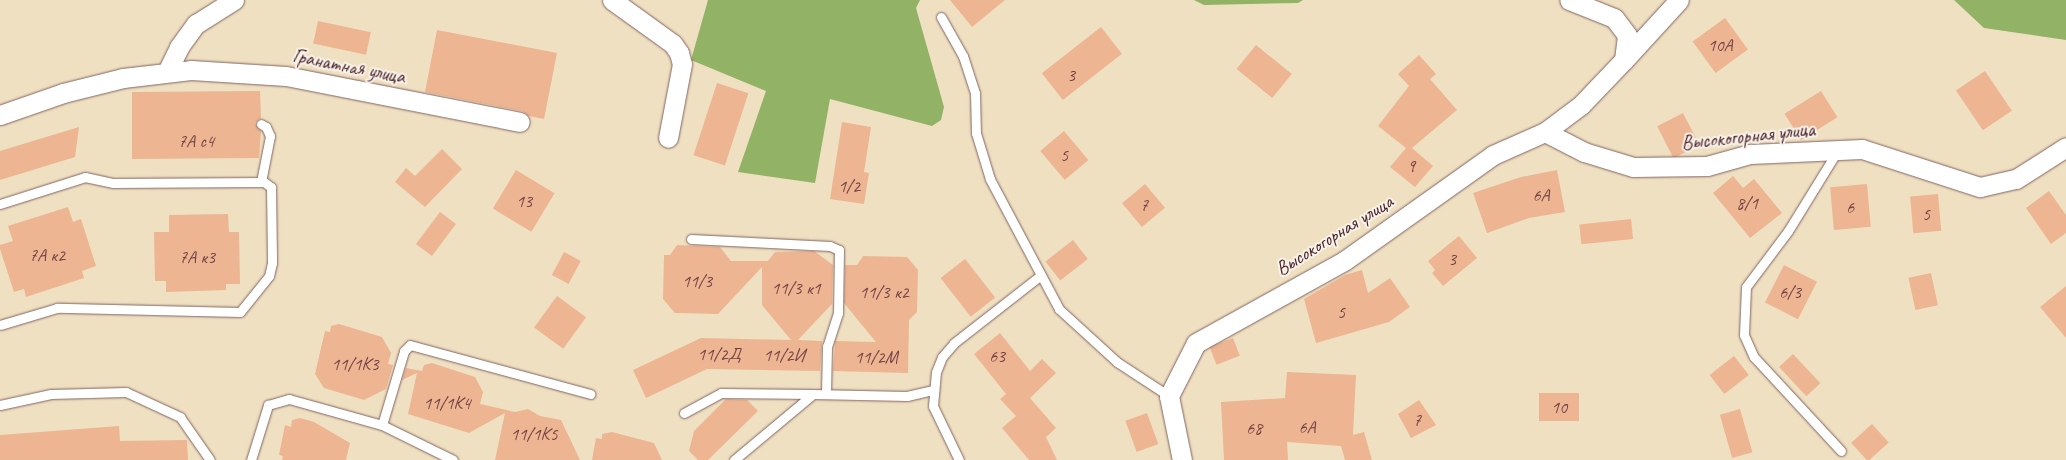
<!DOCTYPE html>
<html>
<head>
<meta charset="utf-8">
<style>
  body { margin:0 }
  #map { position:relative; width:2066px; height:460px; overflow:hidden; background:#efe0c2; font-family:Caveat,sans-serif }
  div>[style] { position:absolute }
  .forest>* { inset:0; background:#92b265 }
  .building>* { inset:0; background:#edb592; transform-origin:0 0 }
  .roads { filter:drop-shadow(0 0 1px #846360) drop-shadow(0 0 1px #846360) }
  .lane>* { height:9px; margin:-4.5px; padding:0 4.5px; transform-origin:4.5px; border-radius:4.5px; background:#fff }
  .street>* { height:19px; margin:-9.5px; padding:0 9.5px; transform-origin:9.5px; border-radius:9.5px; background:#fff }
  span { translate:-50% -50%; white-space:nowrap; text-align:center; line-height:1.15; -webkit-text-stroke:4px #f7f3e8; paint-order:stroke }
  .number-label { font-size:18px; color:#734445 }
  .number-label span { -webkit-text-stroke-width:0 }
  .street-label { font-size:20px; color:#4a1f2b }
</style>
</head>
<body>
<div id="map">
  <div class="forest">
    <i style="clip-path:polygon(708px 0,920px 0,916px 8px,944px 107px,941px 120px,932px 126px,830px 99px,815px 183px,738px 172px,766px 91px,691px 60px)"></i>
    <i style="clip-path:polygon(1194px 0,1303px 0,1298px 3px,1204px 5px)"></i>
    <i style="clip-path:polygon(1954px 0,2066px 0,2066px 40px,1984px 28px)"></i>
  </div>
  <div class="building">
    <i style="clip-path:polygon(950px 0,1005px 0,972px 27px)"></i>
    <i style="left:1725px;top:18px;width:39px;height:40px;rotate:54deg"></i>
    <i style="left:318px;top:21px;width:54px;height:23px;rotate:12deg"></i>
    <i style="left:1101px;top:27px;width:34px;height:75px;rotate:52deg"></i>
    <i style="clip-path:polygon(437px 30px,557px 53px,544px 119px,529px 116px,522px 111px,425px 92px)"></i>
    <i style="left:1256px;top:45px;width:46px;height:31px;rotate:39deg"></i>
    <i style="clip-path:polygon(1419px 55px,1436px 74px,1430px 79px,1457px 110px,1412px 148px,1433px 166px,1415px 187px,1390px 167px,1406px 148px,1378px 126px,1409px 86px,1398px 74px)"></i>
    <i style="left:1985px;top:71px;width:48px;height:35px;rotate:56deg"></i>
    <i style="left:717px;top:83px;width:33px;height:76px;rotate:18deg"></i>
    <i style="clip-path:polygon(260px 91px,261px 118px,255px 123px,261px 131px,259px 158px,132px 159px,132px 92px)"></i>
    <i style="left:1821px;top:91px;width:31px;height:43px;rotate:58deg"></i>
    <i style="left:1683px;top:113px;width:36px;height:29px;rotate:63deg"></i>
    <i style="clip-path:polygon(842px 122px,871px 127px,864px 172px,869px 173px,864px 204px,830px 199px)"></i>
    <i style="clip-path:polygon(79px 127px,75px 157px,0 180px,0 151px)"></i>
    <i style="left:1064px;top:131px;width:38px;height:31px;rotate:50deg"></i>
    <i style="clip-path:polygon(442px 149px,462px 169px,425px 207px,395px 182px,406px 168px,415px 176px)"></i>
    <i style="left:516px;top:170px;width:45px;height:45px;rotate:31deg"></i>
    <i style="clip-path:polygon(1557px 170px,1565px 212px,1529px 218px,1487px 233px,1473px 193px,1521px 177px)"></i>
    <i style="clip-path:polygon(1733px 176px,1743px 188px,1754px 179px,1782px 213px,1750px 238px,1713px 193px)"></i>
    <i style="left:1145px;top:184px;width:31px;height:30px;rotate:50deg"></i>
    <i style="left:1867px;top:184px;width:43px;height:37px;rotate:85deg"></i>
    <i style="clip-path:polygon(2049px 191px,2066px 215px,2066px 233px,2051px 244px,2026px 208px)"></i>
    <i style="left:1938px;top:194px;width:37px;height:28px;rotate:85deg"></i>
    <i style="clip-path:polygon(68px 207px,73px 222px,81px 219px,96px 266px,82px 271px,84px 278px,26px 297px,24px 289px,14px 292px,0 249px,0 245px,13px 241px,8px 226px)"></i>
    <i style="left:440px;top:212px;width:20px;height:40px;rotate:37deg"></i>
    <i style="clip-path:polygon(228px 214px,229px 232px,239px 232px,240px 284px,226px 284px,226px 290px,166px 292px,166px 281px,155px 281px,154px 232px,169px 232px,169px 215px)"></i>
    <i style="left:1631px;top:219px;width:20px;height:52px;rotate:84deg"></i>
    <i style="clip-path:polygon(1459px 236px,1477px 258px,1443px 286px,1432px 273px,1435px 270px,1428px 261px)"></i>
    <i style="left:1073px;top:240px;width:24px;height:35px;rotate:52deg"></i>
    <i style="clip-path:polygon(677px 245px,720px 247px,731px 261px,768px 261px,775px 252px,814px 251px,833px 265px,832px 304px,798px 340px,822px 341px,820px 371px,707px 369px,646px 398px,633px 370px,701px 338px,791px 340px,762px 305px,762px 267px,718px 314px,675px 313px,663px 299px,664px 255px,670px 255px)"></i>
    <i style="left:564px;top:252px;width:19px;height:26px;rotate:28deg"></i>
    <i style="clip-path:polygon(863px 256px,907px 257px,918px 270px,917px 312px,909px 320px,908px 373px,833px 371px,835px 341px,876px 342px,844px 303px,845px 265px,857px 265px)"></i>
    <i style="left:965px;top:259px;width:49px;height:31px;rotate:52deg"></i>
    <i style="left:1784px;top:265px;width:37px;height:42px;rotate:27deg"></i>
    <i style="clip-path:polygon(1362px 270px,1368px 293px,1390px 278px,1410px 307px,1389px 322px,1316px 343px,1304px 299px,1345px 275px)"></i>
    <i style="left:1931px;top:273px;width:33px;height:23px;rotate:78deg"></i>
    <i style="clip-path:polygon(2066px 286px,2066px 338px,2040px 307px)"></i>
    <i style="left:557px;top:296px;width:36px;height:39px;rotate:36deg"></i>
    <i style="clip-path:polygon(339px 324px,382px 337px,391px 353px,388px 364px,393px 365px,386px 389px,364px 400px,324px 388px,315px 374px,325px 331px,330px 332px,331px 326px)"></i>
    <i style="clip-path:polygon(1000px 333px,1030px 371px,1042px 359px,1056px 373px,1030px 398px,1056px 428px,1046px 437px,1057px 460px,1029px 460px,1002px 428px,1016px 416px,1000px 399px,1006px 394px,974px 354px)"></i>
    <i style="left:1233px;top:338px;width:19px;height:25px;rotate:69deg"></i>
    <i style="left:1793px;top:354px;width:40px;height:19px;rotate:47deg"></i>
    <i style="left:1734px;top:356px;width:24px;height:31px;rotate:52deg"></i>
    <i style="clip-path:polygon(432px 363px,475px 377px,483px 392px,480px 404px,515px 412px,528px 409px,540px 416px,561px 420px,580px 460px,495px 460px,505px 413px,469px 433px,408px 414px,417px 373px,402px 380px,406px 368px,422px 371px,424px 365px)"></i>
    <i style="clip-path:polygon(1287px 372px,1356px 375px,1353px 435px,1364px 432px,1372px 460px,1345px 460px,1341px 446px,1287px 442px,1288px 460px,1224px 460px,1221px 402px,1285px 398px)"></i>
    <i style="left:1539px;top:393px;width:40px;height:28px"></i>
    <i style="clip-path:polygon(726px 399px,747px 400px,758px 411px,708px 460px,698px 460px,689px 451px,694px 431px)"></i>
    <i style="clip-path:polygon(1419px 400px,1436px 425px,1411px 438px,1398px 414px)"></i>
    <i style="left:1740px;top:409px;width:45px;height:21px;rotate:74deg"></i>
    <i style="left:1147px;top:413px;width:33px;height:23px;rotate:70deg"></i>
    <i style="clip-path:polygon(300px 418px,314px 422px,350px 443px,346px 460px,282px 460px,283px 456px,279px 455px,285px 425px,291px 427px,292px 420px)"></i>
    <i style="left:1872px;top:424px;width:25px;height:28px;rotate:48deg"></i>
    <i style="clip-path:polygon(119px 426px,120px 441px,187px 440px,188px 460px,0 460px,0 435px)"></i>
    <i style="clip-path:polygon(612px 432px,654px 443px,662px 460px,592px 460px,596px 438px,602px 439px,602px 434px)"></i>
  </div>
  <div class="roads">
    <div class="lane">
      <i style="left:941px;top:17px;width:45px;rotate:60.6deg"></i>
      <i style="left:963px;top:56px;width:39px;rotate:72deg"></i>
      <i style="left:975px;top:93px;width:40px;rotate:88.6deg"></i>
      <i style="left:976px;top:133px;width:48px;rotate:73.1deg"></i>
      <i style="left:990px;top:179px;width:147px;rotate:62deg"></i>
      <i style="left:1059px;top:309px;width:79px;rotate:42.4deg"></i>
      <i style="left:1117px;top:362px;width:62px;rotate:33.2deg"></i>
      <i style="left:261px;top:124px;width:6px;rotate:31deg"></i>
      <i style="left:266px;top:127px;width:10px;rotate:66deg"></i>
      <i style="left:270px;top:136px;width:47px;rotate:101.1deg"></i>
      <i style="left:1838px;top:150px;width:95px;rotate:121.7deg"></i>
      <i style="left:1788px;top:231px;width:70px;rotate:126.9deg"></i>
      <i style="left:1746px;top:287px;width:48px;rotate:92.4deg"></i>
      <i style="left:1744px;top:335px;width:24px;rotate:66deg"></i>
      <i style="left:1754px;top:357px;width:128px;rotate:47.2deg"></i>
      <i style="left:0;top:204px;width:89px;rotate:-17.6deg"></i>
      <i style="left:85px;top:177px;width:29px;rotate:12deg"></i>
      <i style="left:113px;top:183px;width:151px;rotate:-0.4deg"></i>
      <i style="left:264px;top:182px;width:9px;rotate:36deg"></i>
      <i style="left:271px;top:187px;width:76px;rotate:89.2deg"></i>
      <i style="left:272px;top:263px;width:13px;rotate:103deg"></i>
      <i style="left:269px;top:276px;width:46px;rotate:128.9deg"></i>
      <i style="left:240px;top:312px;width:183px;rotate:-178.7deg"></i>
      <i style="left:57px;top:308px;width:59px;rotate:163.4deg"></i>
      <i style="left:691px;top:239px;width:139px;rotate:2.9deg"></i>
      <i style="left:830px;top:246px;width:10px;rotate:24deg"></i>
      <i style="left:839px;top:250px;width:63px;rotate:90.9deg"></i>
      <i style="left:838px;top:313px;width:35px;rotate:108deg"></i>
      <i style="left:827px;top:346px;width:48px;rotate:91.2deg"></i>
      <i style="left:0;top:405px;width:52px;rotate:-12.2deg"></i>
      <i style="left:51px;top:394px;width:75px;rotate:-1.5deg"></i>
      <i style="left:126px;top:392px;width:60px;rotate:24.8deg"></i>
      <i style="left:180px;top:417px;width:52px;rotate:55.1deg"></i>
      <i style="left:684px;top:413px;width:42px;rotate:-28.4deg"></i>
      <i style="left:721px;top:393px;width:92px;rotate:0.6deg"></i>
      <i style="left:382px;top:425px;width:77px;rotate:-73.4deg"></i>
      <i style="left:404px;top:351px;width:8px;rotate:-45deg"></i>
      <i style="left:410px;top:345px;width:187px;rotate:15.2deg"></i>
      <i style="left:251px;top:460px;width:58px;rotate:-72.8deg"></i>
      <i style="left:268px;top:405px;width:22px;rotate:-16deg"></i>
      <i style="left:289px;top:399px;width:97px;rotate:15.6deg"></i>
      <i style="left:382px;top:425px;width:79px;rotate:26.2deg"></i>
      <i style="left:734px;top:460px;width:103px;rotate:-39.9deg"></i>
      <i style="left:813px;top:394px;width:94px;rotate:1.2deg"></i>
      <i style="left:907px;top:396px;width:28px;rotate:-13deg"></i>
      <i style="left:959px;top:460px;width:60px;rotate:-115.7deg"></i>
      <i style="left:933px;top:406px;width:34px;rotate:-85deg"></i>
      <i style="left:936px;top:372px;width:16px;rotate:-68deg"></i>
      <i style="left:942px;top:357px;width:18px;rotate:-49deg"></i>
      <i style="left:954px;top:343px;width:110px;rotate:-38deg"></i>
    </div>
    <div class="street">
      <i style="left:612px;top:0;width:75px;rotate:35.8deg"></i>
      <i style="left:673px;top:44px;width:11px;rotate:56deg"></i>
      <i style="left:679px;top:53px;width:11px;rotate:75deg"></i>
      <i style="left:682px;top:64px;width:75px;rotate:100.7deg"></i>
      <i style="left:1624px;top:60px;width:81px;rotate:-47.5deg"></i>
      <i style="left:167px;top:72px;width:28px;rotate:-64deg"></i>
      <i style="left:179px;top:47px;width:29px;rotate:-54deg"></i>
      <i style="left:196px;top:24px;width:45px;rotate:-32.3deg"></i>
      <i style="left:0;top:115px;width:67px;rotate:-19.2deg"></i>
      <i style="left:63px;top:93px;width:62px;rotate:-14deg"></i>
      <i style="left:123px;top:78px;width:68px;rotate:-6.7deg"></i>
      <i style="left:191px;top:70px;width:95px;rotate:3.6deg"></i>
      <i style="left:286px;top:76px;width:238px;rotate:11.1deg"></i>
      <i style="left:1545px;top:132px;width:44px;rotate:27.1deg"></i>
      <i style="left:1584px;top:152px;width:51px;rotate:17deg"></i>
      <i style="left:1633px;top:167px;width:74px;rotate:-0.8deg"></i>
      <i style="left:1707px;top:166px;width:45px;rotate:-15.6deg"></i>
      <i style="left:1750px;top:154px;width:112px;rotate:-2.6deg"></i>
      <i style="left:1862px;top:149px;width:124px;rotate:17.9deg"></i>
      <i style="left:1980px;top:187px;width:37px;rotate:-13deg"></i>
      <i style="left:2016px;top:179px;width:59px;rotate:-32.6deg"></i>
      <i style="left:1182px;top:460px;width:65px;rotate:-101.5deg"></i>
      <i style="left:1169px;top:396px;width:59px;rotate:-63deg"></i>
      <i style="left:1196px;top:343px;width:169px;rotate:-29deg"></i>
      <i style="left:1344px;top:261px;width:183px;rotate:-35.4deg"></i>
      <i style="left:1493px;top:155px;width:57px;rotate:-23.9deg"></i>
      <i style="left:1545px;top:132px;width:45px;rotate:-36.9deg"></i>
      <i style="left:1581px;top:105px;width:62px;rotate:-46.3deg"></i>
      <i style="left:1624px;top:60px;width:25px;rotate:-83deg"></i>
      <i style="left:1627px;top:35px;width:21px;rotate:-127deg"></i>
      <i style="left:1614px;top:18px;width:48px;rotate:-158.2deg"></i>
    </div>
  </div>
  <div class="number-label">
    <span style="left:1720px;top:45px">10А</span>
    <span style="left:1071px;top:75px">3</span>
    <span style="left:196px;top:141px">7А с4</span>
    <span style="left:1064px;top:155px">5</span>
    <span style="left:1411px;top:166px">9</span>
    <span style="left:849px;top:186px">1/2</span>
    <span style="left:1541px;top:195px">6А</span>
    <span style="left:524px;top:201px">13</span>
    <span style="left:1747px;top:203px">8/1</span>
    <span style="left:1144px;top:205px">7</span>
    <span style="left:1850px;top:207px">6</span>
    <span style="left:1926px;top:214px">5</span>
    <span style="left:47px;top:255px">7А к2</span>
    <span style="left:197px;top:257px">7А к3</span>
    <span style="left:1452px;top:259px">3</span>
    <span style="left:697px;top:281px">11/3</span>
    <span style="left:796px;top:288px">11/3 к1</span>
    <span style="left:884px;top:292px">11/3 к2</span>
    <span style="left:1790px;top:292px">6/3</span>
    <span style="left:1341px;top:312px">5</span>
    <span style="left:719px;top:354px">11/2Д</span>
    <span style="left:784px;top:355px">11/2И</span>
    <span style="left:997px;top:356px">63</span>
    <span style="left:876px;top:357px">11/2М</span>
    <span style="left:355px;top:364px">11/1К3</span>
    <span style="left:447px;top:403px">11/1К4</span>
    <span style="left:1559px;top:407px">10</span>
    <span style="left:1417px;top:420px">7</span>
    <span style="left:1307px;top:427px">6А</span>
    <span style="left:1254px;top:428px">68</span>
    <span style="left:534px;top:434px">11/1К5</span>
  </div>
  <div class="street-label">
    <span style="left:349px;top:66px;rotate:11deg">Гранатная улица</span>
    <span style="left:1748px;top:136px;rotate:-6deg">Высокогорная улица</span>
    <span style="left:1334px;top:235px;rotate:-32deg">Высокогорная улица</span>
  </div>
</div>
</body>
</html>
